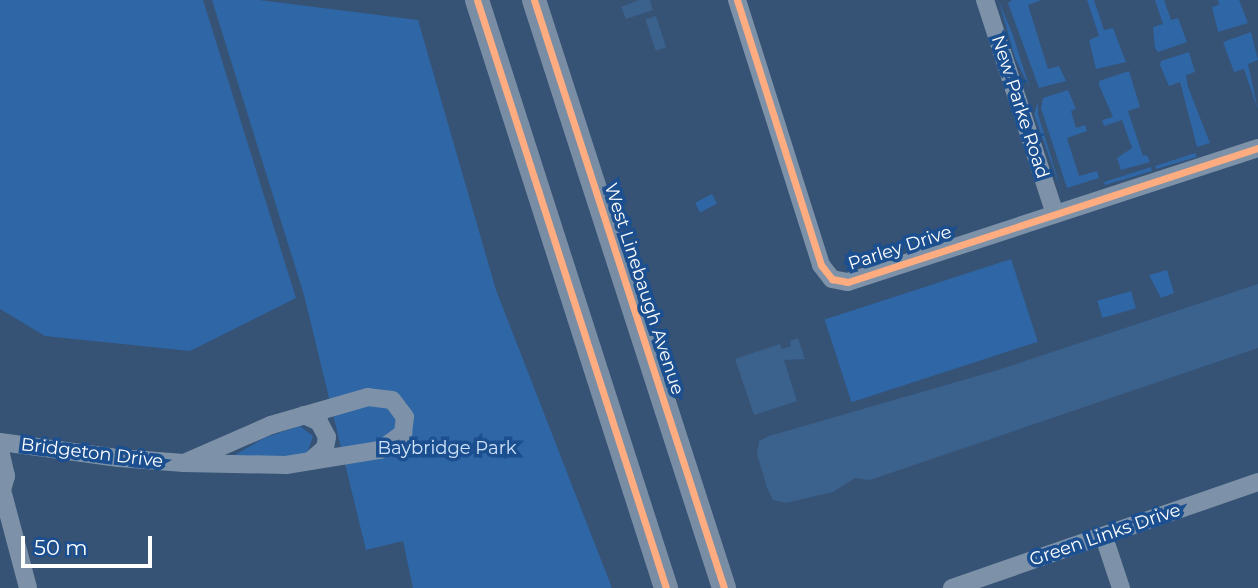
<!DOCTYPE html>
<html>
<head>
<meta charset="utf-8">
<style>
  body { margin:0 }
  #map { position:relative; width:1258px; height:588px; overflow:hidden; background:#365274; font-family:Montserrat,sans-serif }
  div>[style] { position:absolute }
  .green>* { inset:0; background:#2f66a5; transform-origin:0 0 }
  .water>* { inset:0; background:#3b618d; transform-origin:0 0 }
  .street>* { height:18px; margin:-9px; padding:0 9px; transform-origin:9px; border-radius:9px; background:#7d92a8 }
  .secondary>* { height:24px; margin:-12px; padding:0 12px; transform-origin:12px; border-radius:12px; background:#798da4 }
  .cycleway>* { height:7px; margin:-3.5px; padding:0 3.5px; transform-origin:3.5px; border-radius:3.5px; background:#ffac80 }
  span { translate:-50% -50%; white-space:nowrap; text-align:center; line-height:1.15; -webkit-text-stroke:7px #1b4f8f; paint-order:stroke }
  .street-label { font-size:18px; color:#fff }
  .park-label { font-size:18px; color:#cfe3fa }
  .scale { position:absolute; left:21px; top:536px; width:131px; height:32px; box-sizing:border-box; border:4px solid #fff; border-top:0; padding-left:9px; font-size:21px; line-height:24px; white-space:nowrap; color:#fff; -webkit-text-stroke:5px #1b4f8f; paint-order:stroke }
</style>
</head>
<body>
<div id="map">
  <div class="green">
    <i style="clip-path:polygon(0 0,203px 0,296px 298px,190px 351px,45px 336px,0 309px)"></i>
    <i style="clip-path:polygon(212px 0,259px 0,418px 20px,496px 290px,612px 588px,413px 588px,403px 541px,366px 550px,304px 295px)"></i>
    <i style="clip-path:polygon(1012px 0,1042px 0,1028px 5px,1048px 69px,1059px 66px,1066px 81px,1039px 88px,1008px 3px)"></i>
    <i style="clip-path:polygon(1087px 0,1094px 0,1104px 30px,1113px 28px,1126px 62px,1096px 69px,1089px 40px,1099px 36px)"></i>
    <i style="clip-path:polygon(1155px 0,1164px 0,1171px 20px,1178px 18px,1187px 42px,1158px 52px,1155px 48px,1153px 27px,1163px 24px)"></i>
    <i style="clip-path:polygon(1218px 0,1239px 0,1248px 23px,1218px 32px,1212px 7px,1219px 5px)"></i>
    <i style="clip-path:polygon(999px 2px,1013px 35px,1030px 89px,1015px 58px)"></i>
    <i style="clip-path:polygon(1251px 32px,1258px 60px,1248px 64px,1258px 110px,1244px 69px,1234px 72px,1223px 42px)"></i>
    <i style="clip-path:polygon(1189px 52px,1195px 72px,1186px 75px,1188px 87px,1210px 143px,1197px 147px,1180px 82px,1169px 86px,1160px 65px,1161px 61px)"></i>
    <i style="clip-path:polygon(1129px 71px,1140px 107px,1128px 111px,1143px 156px,1147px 155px,1150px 162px,1121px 170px,1117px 158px,1132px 148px,1122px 120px,1104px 126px,1102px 120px,1113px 117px,1099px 85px,1099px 81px)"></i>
    <i style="clip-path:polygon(1068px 90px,1076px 109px,1071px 111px,1076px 128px,1085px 125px,1087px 131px,1067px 138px,1079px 176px,1097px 171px,1099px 178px,1067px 188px,1041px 108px,1043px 98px)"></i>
    <i style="clip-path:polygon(1038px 102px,1038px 114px,1062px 193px,1034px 114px)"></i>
    <i style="clip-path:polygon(1195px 153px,1197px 157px,1156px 169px,1155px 166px)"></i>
    <i style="clip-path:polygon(1151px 167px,1152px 171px,1105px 185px,1104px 182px)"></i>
    <i style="left:712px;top:194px;width:11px;height:19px;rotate:63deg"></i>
    <i style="left:1011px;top:259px;width:87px;height:196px;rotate:72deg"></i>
    <i style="clip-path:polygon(1167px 270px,1174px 293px,1161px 298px,1149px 275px)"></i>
    <i style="left:1131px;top:291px;width:18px;height:35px;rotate:74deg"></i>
    <i style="clip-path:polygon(300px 426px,313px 436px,307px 454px,278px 459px,233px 456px,264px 438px)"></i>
  </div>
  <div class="water">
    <i style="clip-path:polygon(639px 0,650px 0,653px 10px,626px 19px,621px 7px)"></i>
    <i style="left:656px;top:16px;width:33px;height:11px;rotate:72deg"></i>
    <i style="clip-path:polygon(1258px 284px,1258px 348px,870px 480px,855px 478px,833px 492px,786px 503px,773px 500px,767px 488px,757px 454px,759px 441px,769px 436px,998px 370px)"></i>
    <i style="clip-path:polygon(798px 338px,805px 359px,784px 360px,797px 401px,754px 415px,735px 359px,780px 344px,782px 349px,791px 346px,790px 341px)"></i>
  </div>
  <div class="street">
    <i style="left:737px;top:0;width:278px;rotate:72.4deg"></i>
    <i style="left:821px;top:265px;width:18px;rotate:52deg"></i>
    <i style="left:832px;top:279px;width:16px;rotate:11deg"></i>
    <i style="left:848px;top:282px;width:431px;rotate:-18.1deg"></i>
    <i style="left:985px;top:0;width:225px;rotate:71.9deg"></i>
    <i style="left:304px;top:415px;width:17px;rotate:25deg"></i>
    <i style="left:319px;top:422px;width:17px;rotate:62deg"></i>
    <i style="left:327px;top:437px;width:11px;rotate:100deg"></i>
    <i style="left:325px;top:448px;width:18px;rotate:139deg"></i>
    <i style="left:0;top:442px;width:120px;rotate:7.7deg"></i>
    <i style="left:119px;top:458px;width:65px;rotate:4.4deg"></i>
    <i style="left:184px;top:463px;width:102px;rotate:1.1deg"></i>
    <i style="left:286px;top:465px;width:95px;rotate:-9.1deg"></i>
    <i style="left:380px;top:450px;width:29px;rotate:-36deg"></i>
    <i style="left:403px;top:433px;width:16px;rotate:-83deg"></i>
    <i style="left:405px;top:417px;width:21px;rotate:-127deg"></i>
    <i style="left:392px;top:400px;width:24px;rotate:-173deg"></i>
    <i style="left:368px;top:397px;width:101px;rotate:163.9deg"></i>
    <i style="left:271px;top:425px;width:95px;rotate:156.4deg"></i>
    <i style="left:0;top:450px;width:27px;rotate:77deg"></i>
    <i style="left:6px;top:476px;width:15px;rotate:106deg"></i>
    <i style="left:2px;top:490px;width:101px;rotate:75.1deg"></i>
    <i style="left:1104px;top:537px;width:54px;rotate:71.6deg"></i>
    <i style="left:952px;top:588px;width:324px;rotate:-19.1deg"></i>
  </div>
  <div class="secondary">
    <i style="left:477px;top:0;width:618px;rotate:72.18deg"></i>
    <i style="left:534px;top:0;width:618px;rotate:72.09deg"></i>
  </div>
  <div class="cycleway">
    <i style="left:477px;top:0;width:618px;rotate:72.18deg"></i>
    <i style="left:534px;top:0;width:618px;rotate:72.09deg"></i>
    <i style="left:737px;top:0;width:278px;rotate:72.4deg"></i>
    <i style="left:821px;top:265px;width:18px;rotate:52deg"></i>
    <i style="left:832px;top:279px;width:16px;rotate:11deg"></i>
    <i style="left:848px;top:282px;width:431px;rotate:-18.1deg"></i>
  </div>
  <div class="street-label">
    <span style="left:1020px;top:107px;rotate:72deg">New Parke Road</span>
    <span style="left:900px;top:248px;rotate:-18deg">Parley Drive</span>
    <span style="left:644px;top:289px;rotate:72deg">West Linebaugh Avenue</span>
    <span style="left:92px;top:453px;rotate:7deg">Bridgeton Drive</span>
    <span style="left:1105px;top:535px;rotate:-19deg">Green Links Drive</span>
  </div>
  <div class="park-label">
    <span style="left:447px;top:448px">Baybridge Park</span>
  </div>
  <div class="scale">50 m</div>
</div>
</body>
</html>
